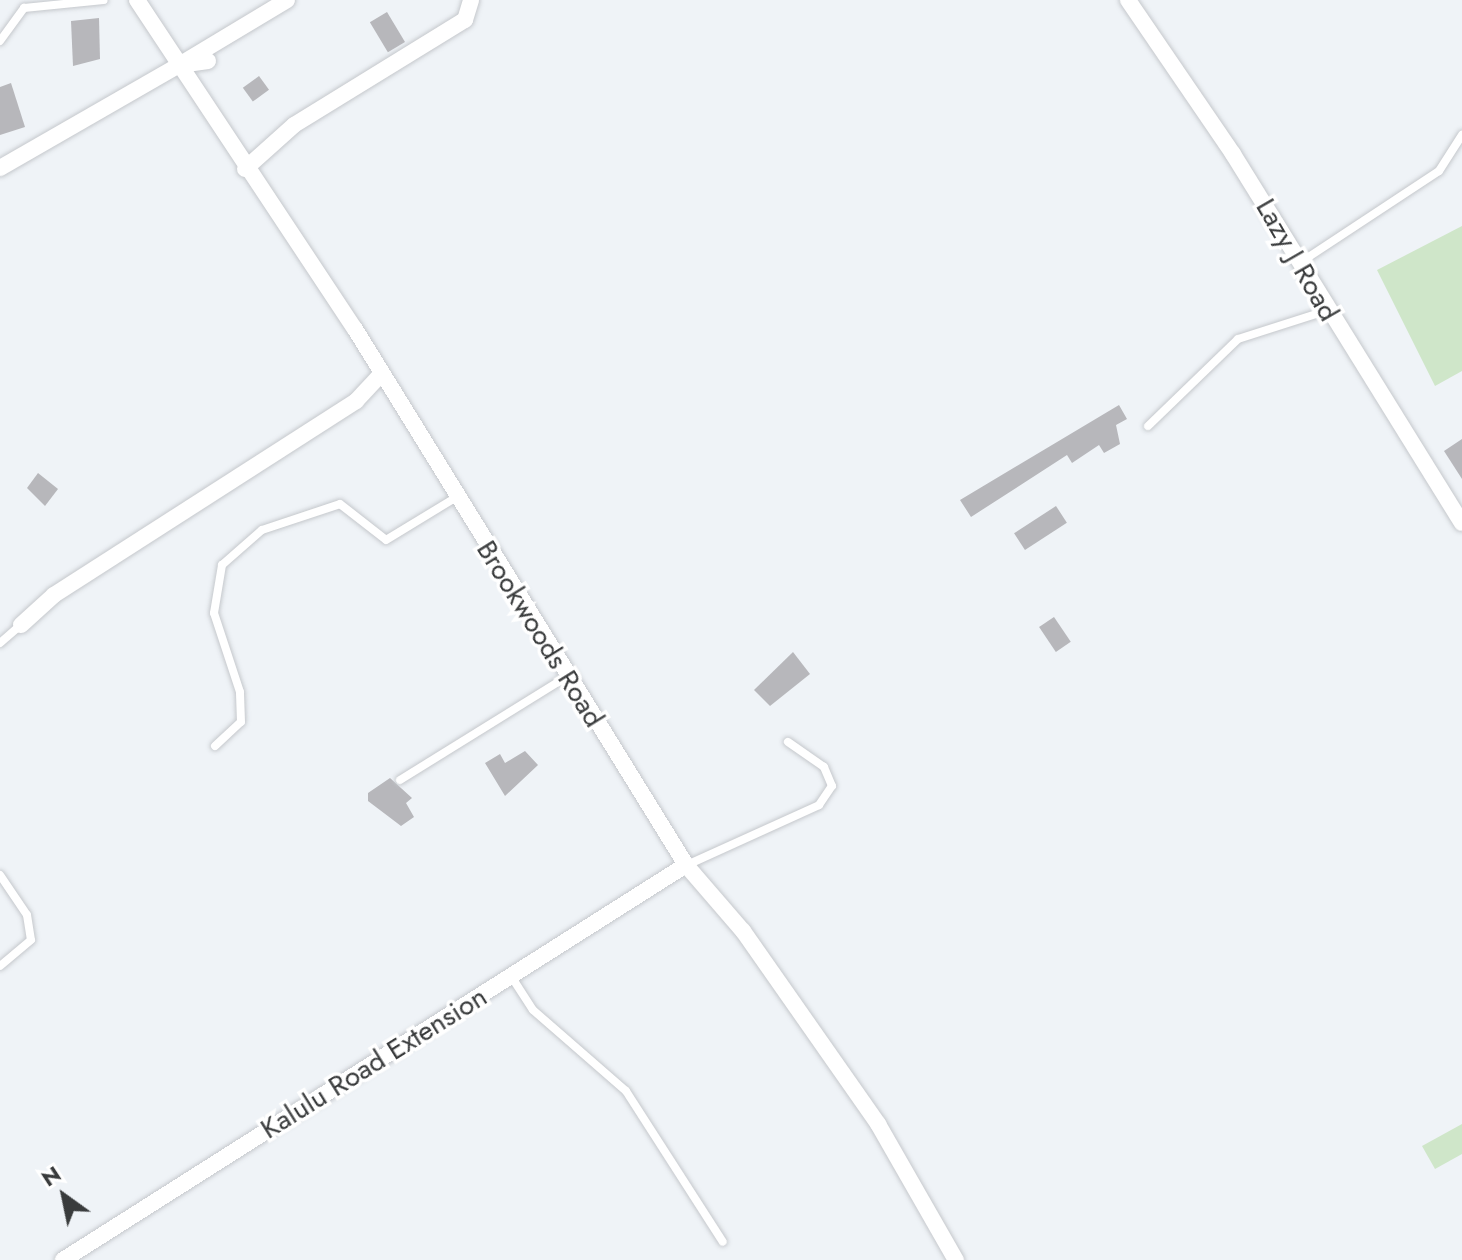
<!DOCTYPE html>
<html>
<head>
<meta charset="utf-8">
<style>
  body { margin:0 }
  #map { position:relative; width:1462px; height:1260px; overflow:hidden; background:#eff3f7; font-family:Jost,sans-serif }
  div>[style] { position:absolute }
  .green>* { inset:0; background:#cfe6c9 }
  .building>* { inset:0; background:#b7b7bb; transform-origin:0 0 }
  .roads { filter:drop-shadow(0 0 2px #c5c8cc) drop-shadow(0 0 2px #c5c8cc) }
  .service>* { height:8px; margin:-4px; padding:0 4px; transform-origin:4px; border-radius:4px; background:#fff }
  .minor>* { height:16px; margin:-8px; padding:0 8px; transform-origin:8px; border-radius:8px; background:#fff }
  span { translate:-50% -50%; white-space:nowrap; text-align:center; line-height:1.15; -webkit-text-stroke:7px #fff; paint-order:stroke }
  .street-label { font-size:28px; color:#393b3c }
  .north { position:absolute; left:24px; top:1156px; width:80px; height:80px; -webkit-text-stroke:6px #fff; paint-order:stroke; rotate:327deg; font-size:22px; font-weight:700; line-height:32px; text-align:center; color:#393b3c }
  .north::after { content:''; display:block; margin:auto; width:28px; height:36px; background:#393b3c; clip-path:polygon(50% 0,100% 100%,50% 72%,0 100%) }
</style>
</head>
<body>
<div id="map">
  <div class="green">
    <i style="clip-path:polygon(1462px 226px,1462px 371px,1435px 386px,1377px 270px)"></i>
    <i style="clip-path:polygon(1462px 1124px,1462px 1154px,1435px 1169px,1422px 1146px)"></i>
  </div>
  <div class="building">
    <i style="left:387px;top:12px;width:35px;height:20px;rotate:59deg"></i>
    <i style="clip-path:polygon(99px 18px,100px 59px,73px 66px,71px 21px)"></i>
    <i style="left:259px;top:76px;width:17px;height:20px;rotate:54deg"></i>
    <i style="clip-path:polygon(11px 83px,25px 127px,0 135px,0 87px)"></i>
    <i style="clip-path:polygon(1119px 405px,1127px 419px,1116px 425px,1120px 444px,1104px 453px,1099px 445px,1072px 463px,1067px 455px,971px 517px,960px 500px)"></i>
    <i style="clip-path:polygon(1462px 439px,1462px 479px,1444px 451px)"></i>
    <i style="clip-path:polygon(38px 473px,58px 489px,45px 506px,27px 488px)"></i>
    <i style="left:1056px;top:506px;width:20px;height:50px;rotate:57deg"></i>
    <i style="left:1054px;top:617px;width:30px;height:18px;rotate:56deg"></i>
    <i style="clip-path:polygon(793px 652px,810px 674px,770px 706px,754px 690px)"></i>
    <i style="clip-path:polygon(525px 751px,538px 765px,505px 796px,485px 763px,500px 754px,505px 763px)"></i>
    <i style="clip-path:polygon(390px 778px,412px 798px,406px 803px,414px 817px,401px 826px,368px 801px,368px 793px)"></i>
  </div>
  <div class="roads">
    <div class="service">
      <i style="left:0;top:41px;width:41px;rotate:-54deg"></i>
      <i style="left:24px;top:8px;width:80px;rotate:-5.7deg"></i>
      <i style="left:1301px;top:262px;width:165px;rotate:-33.4deg"></i>
      <i style="left:1439px;top:171px;width:43px;rotate:-57.4deg"></i>
      <i style="left:1148px;top:426px;width:125px;rotate:-44deg"></i>
      <i style="left:1238px;top:339px;width:92px;rotate:-17.7deg"></i>
      <i style="left:0;top:643px;width:28px;rotate:-41deg"></i>
      <i style="left:215px;top:746px;width:35px;rotate:-43deg"></i>
      <i style="left:241px;top:722px;width:30px;rotate:-92deg"></i>
      <i style="left:240px;top:692px;width:83px;rotate:-108.2deg"></i>
      <i style="left:214px;top:613px;width:49px;rotate:-80.5deg"></i>
      <i style="left:222px;top:565px;width:53px;rotate:-41.2deg"></i>
      <i style="left:262px;top:530px;width:82px;rotate:-18.4deg"></i>
      <i style="left:340px;top:504px;width:58px;rotate:38deg"></i>
      <i style="left:386px;top:540px;width:81px;rotate:-31.3deg"></i>
      <i style="left:400px;top:780px;width:195px;rotate:-31.8deg"></i>
      <i style="left:687px;top:865px;width:145px;rotate:-24.4deg"></i>
      <i style="left:819px;top:805px;width:23px;rotate:-56deg"></i>
      <i style="left:832px;top:786px;width:21px;rotate:-113deg"></i>
      <i style="left:824px;top:767px;width:44px;rotate:-145.2deg"></i>
      <i style="left:0;top:875px;width:48px;rotate:56deg"></i>
      <i style="left:27px;top:915px;width:25px;rotate:81deg"></i>
      <i style="left:31px;top:940px;width:40px;rotate:140deg"></i>
      <i style="left:511px;top:976px;width:40px;rotate:57.1deg"></i>
      <i style="left:533px;top:1010px;width:123px;rotate:41.1deg"></i>
      <i style="left:626px;top:1091px;width:179px;rotate:57.3deg"></i>
    </div>
    <div class="minor">
      <i style="left:137px;top:0;width:395px;rotate:56.5deg"></i>
      <i style="left:355px;top:329px;width:630px;rotate:58.3deg"></i>
      <i style="left:686px;top:865px;width:87px;rotate:49.2deg"></i>
      <i style="left:743px;top:931px;width:236px;rotate:55deg"></i>
      <i style="left:878px;top:1124px;width:157px;rotate:60.2deg"></i>
      <i style="left:1128px;top:0;width:186px;rotate:55.7deg"></i>
      <i style="left:1233px;top:154px;width:434px;rotate:58.2deg"></i>
      <i style="left:208px;top:61px;width:29px;rotate:172deg"></i>
      <i style="left:179px;top:65px;width:126px;rotate:-31deg"></i>
      <i style="left:0;top:168px;width:207px;rotate:-29.9deg"></i>
      <i style="left:245px;top:169px;width:66px;rotate:-41.9deg"></i>
      <i style="left:294px;top:125px;width:201px;rotate:-31.6deg"></i>
      <i style="left:465px;top:20px;width:21px;rotate:-73deg"></i>
      <i style="left:21px;top:625px;width:45px;rotate:-42.3deg"></i>
      <i style="left:54px;top:595px;width:359px;rotate:-32.7deg"></i>
      <i style="left:356px;top:401px;width:37px;rotate:-47deg"></i>
      <i style="left:63px;top:1260px;width:738px;rotate:-32.38deg"></i>
    </div>
  </div>
  <div class="street-label">
    <span style="left:1297px;top:260px;rotate:60deg">Lazy J Road</span>
    <span style="left:540px;top:634px;rotate:58deg">Brookwoods Road</span>
    <span style="left:374px;top:1063px;rotate:-32deg">Kalulu Road Extension</span>
  </div>
  <div class="north">N</div>
</div>
</body>
</html>
